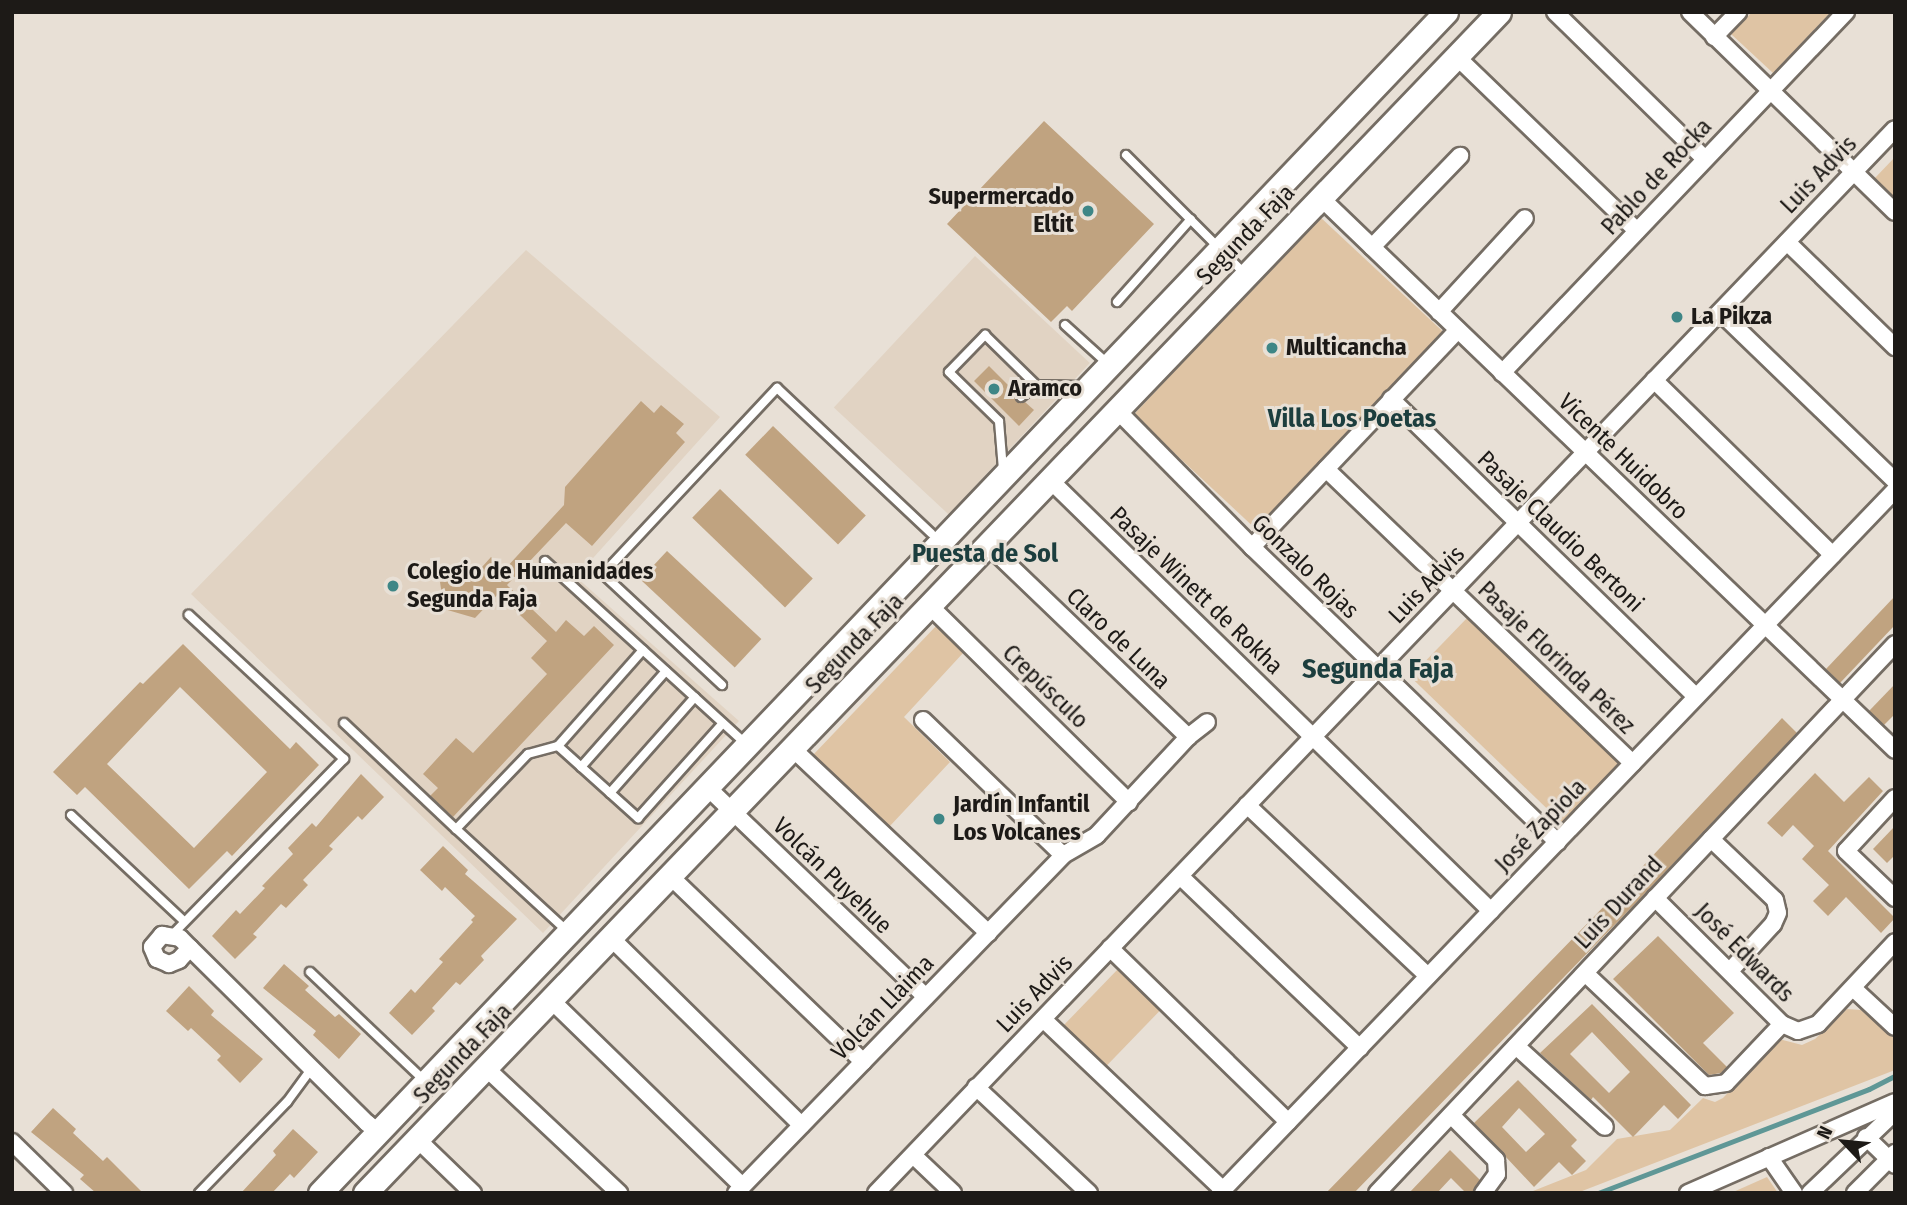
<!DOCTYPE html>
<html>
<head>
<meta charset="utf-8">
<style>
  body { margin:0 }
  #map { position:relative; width:1907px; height:1205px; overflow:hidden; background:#e8e0d6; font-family:"Fira Sans Condensed",sans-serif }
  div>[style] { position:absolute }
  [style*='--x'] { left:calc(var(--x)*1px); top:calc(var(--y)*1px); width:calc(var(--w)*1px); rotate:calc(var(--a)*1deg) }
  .built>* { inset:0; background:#e1d3c3; transform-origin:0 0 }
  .green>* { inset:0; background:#dfc4a4; transform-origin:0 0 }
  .stream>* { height:5px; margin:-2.5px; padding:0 2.5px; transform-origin:2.5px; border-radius:2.5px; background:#5f9796 }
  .building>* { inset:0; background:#c0a380; transform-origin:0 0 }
  .roads { filter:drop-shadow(2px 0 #756d64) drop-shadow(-2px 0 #756d64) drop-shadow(0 2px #756d64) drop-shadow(0 -2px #756d64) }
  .service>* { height:8px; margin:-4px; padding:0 4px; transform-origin:4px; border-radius:4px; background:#fff }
  .minor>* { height:16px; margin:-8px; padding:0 8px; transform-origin:8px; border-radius:8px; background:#fff }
  .secondary>* { height:23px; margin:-11.5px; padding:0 11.5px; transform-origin:11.5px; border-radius:11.5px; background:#fff }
  .dots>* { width:19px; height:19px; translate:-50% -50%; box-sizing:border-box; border:4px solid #e8e0d6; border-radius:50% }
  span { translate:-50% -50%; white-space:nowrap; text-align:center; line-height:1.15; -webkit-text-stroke:6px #e8e0d6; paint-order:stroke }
  .street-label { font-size:24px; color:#1d1a17 }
  .poi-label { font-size:24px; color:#1d1a17; font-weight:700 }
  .right { translate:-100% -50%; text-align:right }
  .left { translate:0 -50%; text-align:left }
  .neighbourhood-label { font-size:26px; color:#1c3e3e; font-weight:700 }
  .quarter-label { font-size:28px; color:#1c3e3e; font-weight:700 }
  .frame { position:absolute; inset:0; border:14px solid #1d1a17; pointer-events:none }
  .north { position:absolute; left:1809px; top:1107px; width:70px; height:70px; -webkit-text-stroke:5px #e8e0d6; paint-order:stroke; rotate:296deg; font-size:19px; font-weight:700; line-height:28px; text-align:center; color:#1d1a17 }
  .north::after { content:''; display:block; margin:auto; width:24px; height:32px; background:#1d1a17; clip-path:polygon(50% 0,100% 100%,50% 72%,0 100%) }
</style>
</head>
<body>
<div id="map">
  <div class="built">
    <div style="clip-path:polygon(526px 250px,720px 417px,576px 577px,739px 721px,543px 933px,191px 594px)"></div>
    <div style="left:975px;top:256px;width:157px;height:207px;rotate:43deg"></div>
  </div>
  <div class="green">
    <div style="clip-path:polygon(1752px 12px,1831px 12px,1773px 73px,1731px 34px)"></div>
    <div style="clip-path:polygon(1895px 157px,1895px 200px,1874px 179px)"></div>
    <div style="left:1319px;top:216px;width:169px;height:272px;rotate:43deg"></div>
    <div style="left:1468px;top:617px;width:214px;height:83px;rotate:44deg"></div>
    <div style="clip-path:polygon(937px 625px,964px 652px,904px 717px,950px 762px,889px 827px,813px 755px)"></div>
    <div style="left:1119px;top:968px;width:59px;height:81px;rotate:44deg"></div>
    <div style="clip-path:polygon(1847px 1009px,1861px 1010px,1895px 1039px,1895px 1070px,1577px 1193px,1528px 1193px,1586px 1170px,1617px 1139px,1670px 1130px,1703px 1098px,1715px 1102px,1723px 1098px,1779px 1039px,1802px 1045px,1815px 1039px)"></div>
    <div style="clip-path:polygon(1767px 1177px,1778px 1193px,1731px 1193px)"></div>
  </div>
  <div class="stream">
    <div style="--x:1598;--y:1193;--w:290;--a:-21"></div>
    <div style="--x:1869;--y:1089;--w:29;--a:-27"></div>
  </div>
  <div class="building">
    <div style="clip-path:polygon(1044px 121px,1154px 224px,1072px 311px,1067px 306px,1051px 322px,947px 224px)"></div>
    <div style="clip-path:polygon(989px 366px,1016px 393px,1016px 402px,1025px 402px,1034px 410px,1019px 426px,974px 381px)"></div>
    <div style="clip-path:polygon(641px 401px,654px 413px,661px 405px,684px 424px,676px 433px,685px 442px,592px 546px,566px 523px,507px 585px,556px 632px,566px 620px,584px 636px,594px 626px,614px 645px,453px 817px,430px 796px,438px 788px,423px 774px,456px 738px,473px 753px,547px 674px,531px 658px,547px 641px,498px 594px,475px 618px,444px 609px,440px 582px,473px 577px,491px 557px,504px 570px,564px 505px,565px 487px)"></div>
    <div style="left:773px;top:426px;width:129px;height:40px;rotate:44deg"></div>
    <div style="left:720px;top:489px;width:129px;height:40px;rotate:44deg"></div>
    <div style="left:667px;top:551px;width:129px;height:39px;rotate:43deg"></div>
    <div style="clip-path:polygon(1895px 596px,1895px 625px,1840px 683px,1826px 669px)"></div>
    <div style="clip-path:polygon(evenodd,183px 644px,290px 749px,296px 742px,319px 765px,232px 856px,227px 851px,189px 889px,85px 787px,77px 795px,53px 772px,140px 682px,143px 684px,183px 644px,180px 687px,267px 772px,194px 848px,107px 764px,180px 687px)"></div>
    <div style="clip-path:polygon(1895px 684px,1895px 714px,1884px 725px,1869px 711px)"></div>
    <div style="clip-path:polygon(1782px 718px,1797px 733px,1635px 904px,1354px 1193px,1326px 1193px,1643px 866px)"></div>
    <div style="clip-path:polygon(1815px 773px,1844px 802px,1869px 777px,1883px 791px,1828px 851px,1895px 918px,1881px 933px,1846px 897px,1828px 916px,1813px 901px,1829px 885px,1802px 859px,1814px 846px,1793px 825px,1782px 837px,1767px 823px)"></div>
    <div style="clip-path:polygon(361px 774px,384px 797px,362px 820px,358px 816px,329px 846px,333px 849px,303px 880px,308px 885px,286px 908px,281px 904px,253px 934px,257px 937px,235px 959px,212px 936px,236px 910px,240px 914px,265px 888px,262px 886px,293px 854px,288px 848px,312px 823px,316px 827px)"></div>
    <div style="clip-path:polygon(1895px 826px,1895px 855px,1887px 863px,1873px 849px)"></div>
    <div style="clip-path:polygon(443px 846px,468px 870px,465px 874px,517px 919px,481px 956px,484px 960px,460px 985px,456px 982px,432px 1008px,435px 1011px,412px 1035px,389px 1013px,411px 989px,415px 993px,443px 962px,439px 959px,473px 922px,471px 920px,475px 916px,445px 887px,442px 891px,420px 870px)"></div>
    <div style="clip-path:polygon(1658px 936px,1734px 1013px,1703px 1043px,1727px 1067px,1721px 1073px,1709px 1075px,1613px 979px)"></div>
    <div style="clip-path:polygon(284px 964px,309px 986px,305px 990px,335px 1017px,339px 1014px,361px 1034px,339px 1059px,313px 1035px,316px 1031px,263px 988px)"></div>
    <div style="clip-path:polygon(189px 986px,214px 1011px,211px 1015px,263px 1059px,240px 1083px,217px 1060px,221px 1056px,191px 1028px,188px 1031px,166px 1011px)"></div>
    <div style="clip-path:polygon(evenodd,1592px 1004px,1691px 1105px,1678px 1119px,1664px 1105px,1633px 1137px,1593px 1097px,1591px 1100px,1540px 1053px,1592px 1004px,1592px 1032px,1630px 1072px,1609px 1093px,1570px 1054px,1592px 1032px)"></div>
    <div style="clip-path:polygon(evenodd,1518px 1080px,1577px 1140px,1571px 1146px,1586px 1161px,1572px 1175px,1559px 1162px,1534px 1187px,1474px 1123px,1518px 1080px,1519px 1108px,1545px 1134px,1526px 1152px,1502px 1127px,1519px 1108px)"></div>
    <div style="clip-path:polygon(53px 1108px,76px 1129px,73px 1133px,103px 1161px,107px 1157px,143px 1193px,96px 1193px,80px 1179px,84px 1175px,31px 1132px)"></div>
    <div style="clip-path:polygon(293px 1129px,318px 1152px,294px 1178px,290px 1174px,272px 1193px,241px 1193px,276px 1155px,273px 1151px)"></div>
    <div style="clip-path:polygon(1450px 1150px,1480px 1180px,1473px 1193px,1466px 1193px,1451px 1178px,1437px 1193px,1409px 1193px)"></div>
  </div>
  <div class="roads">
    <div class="service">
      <div style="--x:1126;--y:155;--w:168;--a:45"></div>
      <div style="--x:1117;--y:302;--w:111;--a:-48.3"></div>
      <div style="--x:1065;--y:325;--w:57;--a:42.1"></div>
      <div style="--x:1021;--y:397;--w:19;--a:-39"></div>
      <div style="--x:1036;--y:385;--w:45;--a:1.3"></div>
      <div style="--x:1003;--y:470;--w:49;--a:-94.7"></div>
      <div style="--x:999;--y:421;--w:70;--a:-135.6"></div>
      <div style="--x:949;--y:372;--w:52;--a:-45.8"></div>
      <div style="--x:985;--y:335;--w:71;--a:44.4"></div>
      <div style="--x:545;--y:561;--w:270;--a:42.3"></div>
      <div style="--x:722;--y:685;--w:163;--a:-137"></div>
      <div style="--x:603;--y:574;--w:255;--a:-46.9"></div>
      <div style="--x:777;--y:388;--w:212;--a:43.3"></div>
      <div style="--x:344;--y:723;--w:154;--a:43.4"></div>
      <div style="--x:558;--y:746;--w:108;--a:42"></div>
      <div style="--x:638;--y:818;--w:127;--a:-48.2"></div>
      <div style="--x:581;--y:767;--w:128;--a:-48.5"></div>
      <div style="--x:610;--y:793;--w:128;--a:-48.5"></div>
      <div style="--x:71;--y:815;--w:155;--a:43.2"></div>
      <div style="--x:566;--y:930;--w:149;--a:-137.4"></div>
      <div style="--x:456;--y:829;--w:104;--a:-46.2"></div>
      <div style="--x:528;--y:754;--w:31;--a:-15"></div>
      <div style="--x:558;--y:746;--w:128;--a:-48.5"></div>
      <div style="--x:173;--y:934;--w:245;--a:-45.7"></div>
      <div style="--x:344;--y:759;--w:212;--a:-137.1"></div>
      <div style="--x:310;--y:972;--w:157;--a:43.5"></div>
      <div style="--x:199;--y:1193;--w:127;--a:-46"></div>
      <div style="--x:287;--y:1102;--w:42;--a:-53.7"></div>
    </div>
    <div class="minor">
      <div style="--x:1555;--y:12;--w:210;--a:44.4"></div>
      <div style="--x:1690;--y:12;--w:286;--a:44.3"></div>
      <div style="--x:1714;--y:37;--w:35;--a:-46"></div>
      <div style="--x:1457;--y:57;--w:250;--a:44"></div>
      <div style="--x:1319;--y:196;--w:799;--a:43.88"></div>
      <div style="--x:1787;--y:242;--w:151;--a:44.2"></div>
      <div style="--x:1372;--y:247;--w:127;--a:-46"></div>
      <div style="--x:1439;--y:312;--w:127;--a:-47.5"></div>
      <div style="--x:1720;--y:312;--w:243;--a:44"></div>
      <div style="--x:1502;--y:373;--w:499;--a:-46.4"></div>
      <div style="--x:1654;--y:380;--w:250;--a:44.4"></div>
      <div style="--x:1391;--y:399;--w:426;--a:44.3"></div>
      <div style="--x:1116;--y:409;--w:194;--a:45.4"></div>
      <div style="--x:1252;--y:547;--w:425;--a:44"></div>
      <div style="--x:1326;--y:469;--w:425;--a:43.8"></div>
      <div style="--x:1049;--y:479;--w:618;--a:44.34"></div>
      <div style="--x:987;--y:544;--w:279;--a:43.8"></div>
      <div style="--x:1252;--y:547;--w:299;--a:-46.5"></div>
      <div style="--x:929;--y:605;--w:281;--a:44.6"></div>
      <div style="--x:923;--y:720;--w:194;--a:44"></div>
      <div style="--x:792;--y:748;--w:270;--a:43.3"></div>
      <div style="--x:707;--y:787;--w:303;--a:43.8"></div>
      <div style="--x:1895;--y:798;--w:72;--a:132.8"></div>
      <div style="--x:1846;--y:851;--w:68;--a:43.8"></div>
      <div style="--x:1247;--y:805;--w:249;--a:43.4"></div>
      <div style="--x:1711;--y:839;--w:88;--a:43.6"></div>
      <div style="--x:1775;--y:900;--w:13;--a:77"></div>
      <div style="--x:1778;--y:913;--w:12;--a:114"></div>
      <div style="--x:1773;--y:924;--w:64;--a:132.5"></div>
      <div style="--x:670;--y:876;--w:268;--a:43.9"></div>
      <div style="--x:1180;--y:876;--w:249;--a:43.7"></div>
      <div style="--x:1655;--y:898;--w:179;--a:44.8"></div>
      <div style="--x:1782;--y:1024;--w:17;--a:24"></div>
      <div style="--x:1798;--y:1031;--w:21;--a:-19"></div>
      <div style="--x:1818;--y:1024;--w:112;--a:-46.8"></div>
      <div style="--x:611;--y:938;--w:267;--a:44.5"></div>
      <div style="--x:190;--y:948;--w:16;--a:133"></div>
      <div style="--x:179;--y:960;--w:11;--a:158"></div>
      <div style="--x:169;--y:964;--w:13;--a:-157"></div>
      <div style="--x:157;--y:959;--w:13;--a:-113"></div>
      <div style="--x:152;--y:947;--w:16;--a:-50"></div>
      <div style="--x:162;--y:935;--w:18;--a:9"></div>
      <div style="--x:180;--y:938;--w:14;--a:45"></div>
      <div style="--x:190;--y:948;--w:249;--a:44.7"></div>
      <div style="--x:367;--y:1123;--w:14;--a:39"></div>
      <div style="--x:1110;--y:948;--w:249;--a:44.3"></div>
      <div style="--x:1585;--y:973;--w:165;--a:43.3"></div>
      <div style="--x:1705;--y:1086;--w:21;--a:-8"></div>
      <div style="--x:1726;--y:1083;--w:81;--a:-46.5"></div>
      <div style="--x:1853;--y:988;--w:57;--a:42.9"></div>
      <div style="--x:551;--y:1000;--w:267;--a:44.2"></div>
      <div style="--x:1043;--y:1019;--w:248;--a:43.5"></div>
      <div style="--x:1516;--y:1046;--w:120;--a:42.3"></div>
      <div style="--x:486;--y:1068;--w:183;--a:43.2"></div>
      <div style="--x:976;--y:1087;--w:155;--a:43.2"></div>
      <div style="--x:1451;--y:1115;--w:64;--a:45"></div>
      <div style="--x:1496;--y:1160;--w:14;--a:86"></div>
      <div style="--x:1497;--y:1174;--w:24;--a:126"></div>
      <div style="--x:1866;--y:1137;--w:40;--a:44"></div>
      <div style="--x:417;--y:1139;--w:78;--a:44"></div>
      <div style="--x:12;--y:1142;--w:73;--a:44.4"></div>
      <div style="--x:913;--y:1155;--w:55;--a:43.5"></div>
      <div style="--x:1769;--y:1157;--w:44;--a:55.2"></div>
      <div style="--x:736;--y:1193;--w:470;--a:-45.9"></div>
      <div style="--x:1063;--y:855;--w:39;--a:-30"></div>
      <div style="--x:1097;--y:835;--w:134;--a:-47.1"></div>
      <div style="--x:1188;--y:737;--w:24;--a:-38"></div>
      <div style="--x:876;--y:1193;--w:1473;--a:-46.24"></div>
      <div style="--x:1220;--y:1193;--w:975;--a:-46.16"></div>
      <div style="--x:1377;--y:1193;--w:755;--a:-46.66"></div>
      <div style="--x:1688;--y:1193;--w:226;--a:-23.7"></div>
      <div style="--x:1810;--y:1193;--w:117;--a:-43.6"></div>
      <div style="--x:1855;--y:1193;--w:57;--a:-45"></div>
    </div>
    <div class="secondary">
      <div style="--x:320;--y:1193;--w:1632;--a:-46.37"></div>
      <div style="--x:365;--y:1193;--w:1637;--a:-46.16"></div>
    </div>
  </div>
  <div class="dots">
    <div style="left:1088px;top:211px;background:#3e8686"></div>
    <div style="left:1677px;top:317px;background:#3e8686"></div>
    <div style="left:1272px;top:348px;background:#3e8686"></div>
    <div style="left:994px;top:389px;background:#3e8686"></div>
    <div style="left:393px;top:586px;background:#3e8686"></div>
    <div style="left:939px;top:819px;background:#3e8686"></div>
  </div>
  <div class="street-label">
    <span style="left:1819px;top:175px;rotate:-46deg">Luis Advis</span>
    <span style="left:1657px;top:177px;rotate:-47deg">Pablo de Rocka</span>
    <span style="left:1246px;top:235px;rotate:-46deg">Segunda Faja</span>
    <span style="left:1623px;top:457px;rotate:44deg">Vicente Huidobro</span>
    <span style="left:1560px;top:532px;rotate:44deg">Pasaje Claudio Bertoni</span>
    <span style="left:1305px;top:567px;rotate:44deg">Gonzalo Rojas</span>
    <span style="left:1427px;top:585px;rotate:-46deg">Luis Advis</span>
    <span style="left:1196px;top:591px;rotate:44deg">Pasaje Winett de Rokha</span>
    <span style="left:1118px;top:639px;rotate:44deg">Claro de Luna</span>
    <span style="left:855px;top:644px;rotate:-46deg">Segunda Faja</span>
    <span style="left:1556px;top:658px;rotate:44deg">Pasaje Florinda Pérez</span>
    <span style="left:1045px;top:687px;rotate:44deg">Crepúsculo</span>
    <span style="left:1541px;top:826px;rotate:-46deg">José Zapiola</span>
    <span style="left:832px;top:876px;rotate:44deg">Volcán Puyehue</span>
    <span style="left:1619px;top:903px;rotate:-47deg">Luis Durand</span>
    <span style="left:1744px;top:953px;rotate:45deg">José Edwards</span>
    <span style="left:1035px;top:994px;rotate:-46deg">Luis Advis</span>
    <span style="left:883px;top:1008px;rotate:-46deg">Volcán Llaima</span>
    <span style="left:463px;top:1054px;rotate:-46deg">Segunda Faja</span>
  </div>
  <div class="poi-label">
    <span class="right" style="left:1074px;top:211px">Supermercado<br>Eltit</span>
    <span class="left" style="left:1691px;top:317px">La Pikza</span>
    <span class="left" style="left:1286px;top:348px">Multicancha</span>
    <span class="left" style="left:1008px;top:389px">Aramco</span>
    <span class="left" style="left:407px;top:586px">Colegio de Humanidades<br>Segunda Faja</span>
    <span class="left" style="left:953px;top:819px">Jardín Infantil<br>Los Volcanes</span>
  </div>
  <div class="neighbourhood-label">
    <span style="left:1352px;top:419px">Villa Los Poetas</span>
    <span style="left:985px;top:554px">Puesta de Sol</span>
  </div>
  <div class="quarter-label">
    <span style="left:1378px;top:669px">Segunda Faja</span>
  </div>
  <div class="frame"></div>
  <div class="north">N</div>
</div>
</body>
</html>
